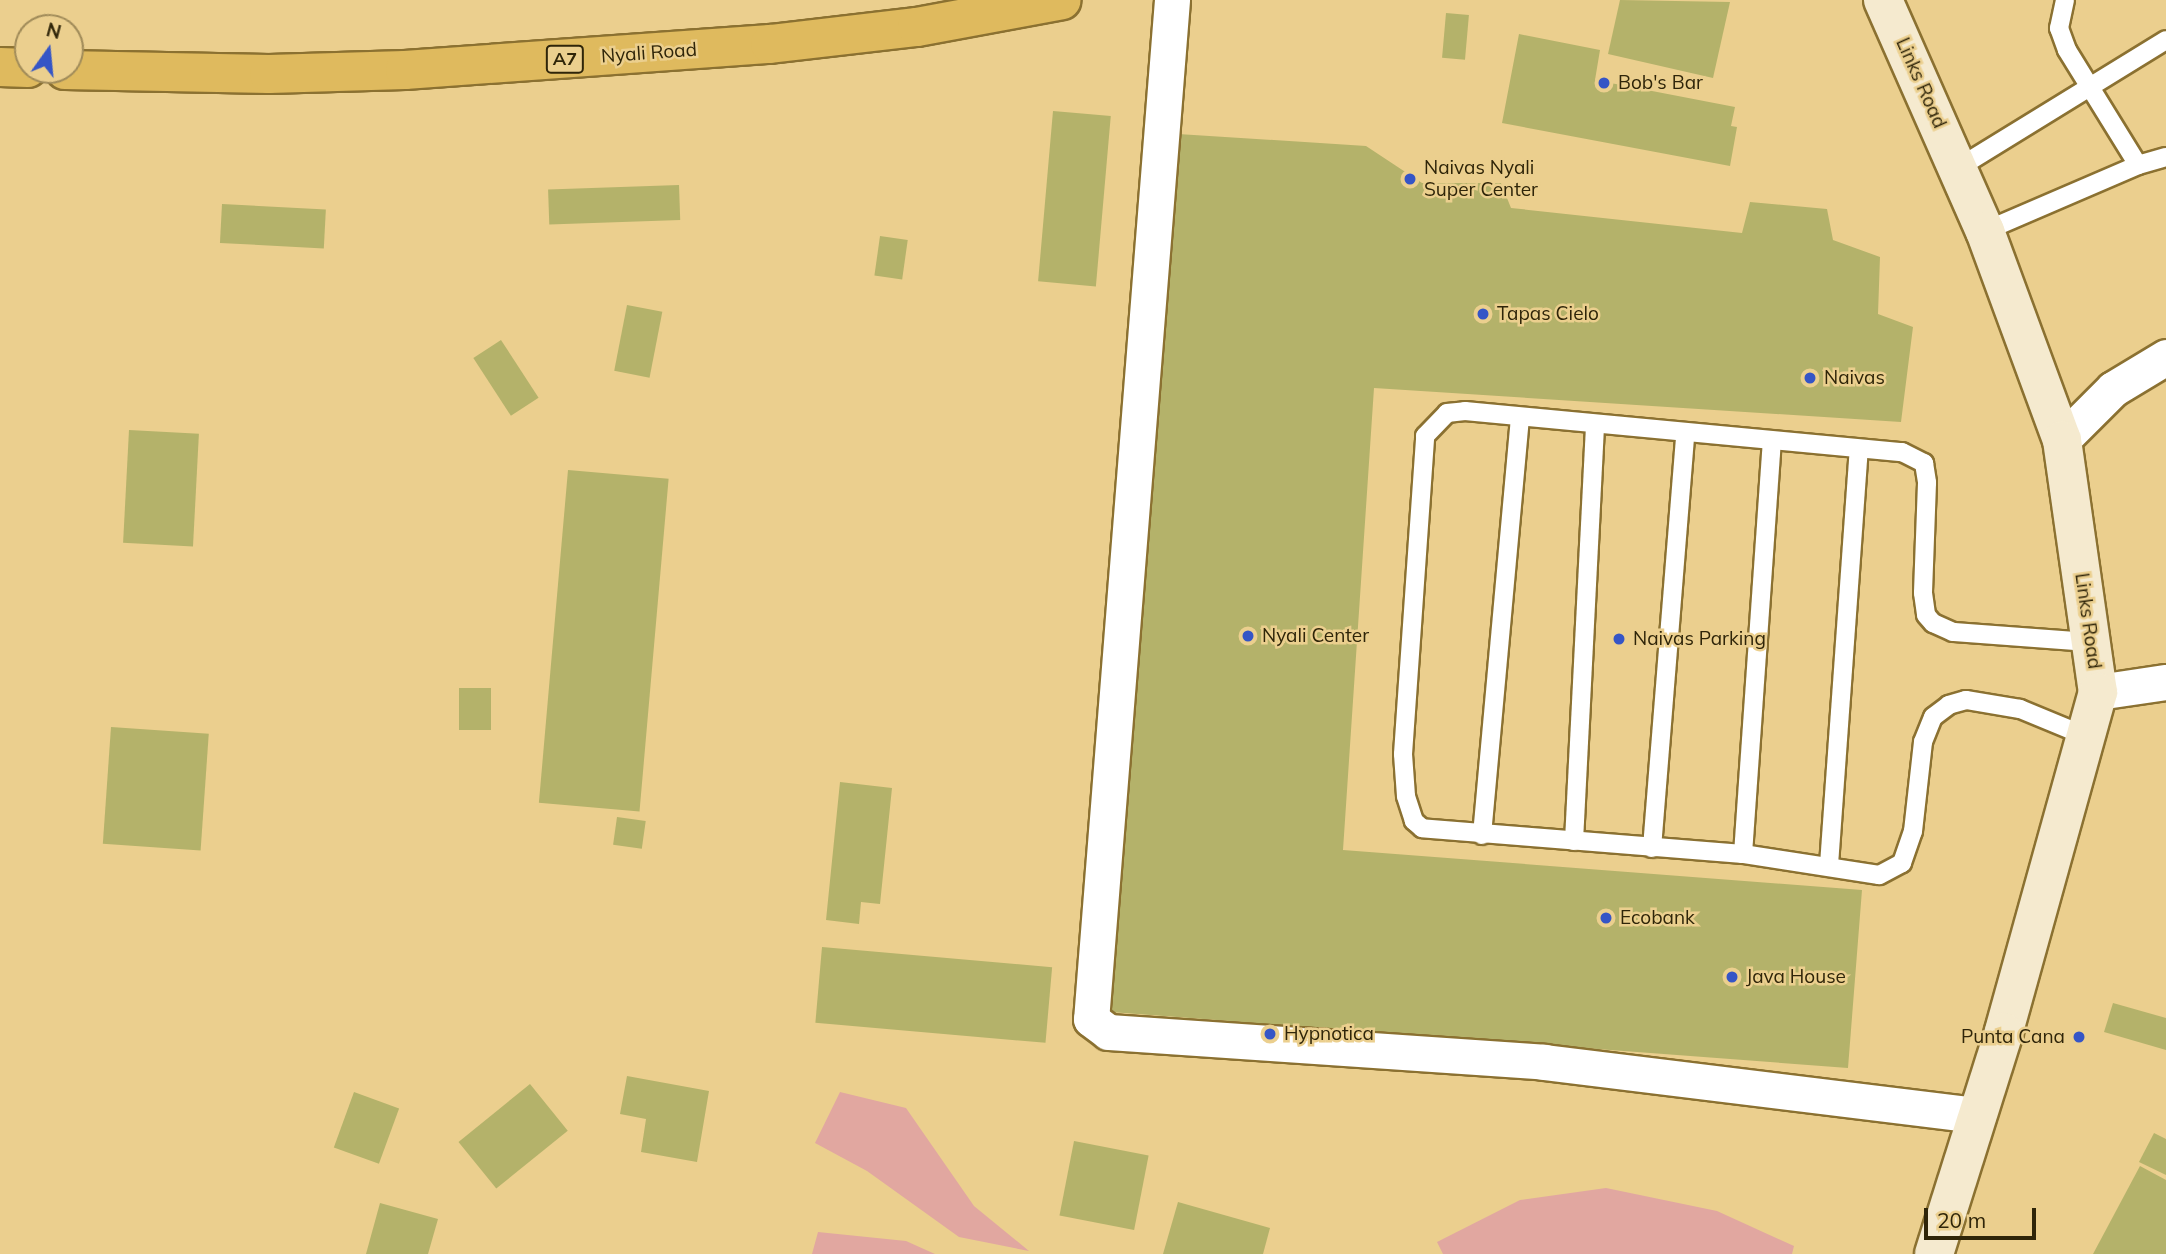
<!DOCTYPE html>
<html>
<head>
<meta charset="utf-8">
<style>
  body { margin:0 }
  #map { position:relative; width:2166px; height:1254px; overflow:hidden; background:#ebcf8e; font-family:Mulish,sans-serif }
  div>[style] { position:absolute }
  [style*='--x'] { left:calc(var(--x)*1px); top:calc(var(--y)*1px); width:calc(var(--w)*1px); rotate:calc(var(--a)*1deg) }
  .green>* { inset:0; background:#e1a7a0 }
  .building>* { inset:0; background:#b4b26a; transform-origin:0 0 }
  .roads { filter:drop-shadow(2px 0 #8b7131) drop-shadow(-2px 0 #8b7131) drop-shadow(0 2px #8b7131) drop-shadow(0 -2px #8b7131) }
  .lane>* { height:18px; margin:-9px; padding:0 9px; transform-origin:9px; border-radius:9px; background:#fff }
  .street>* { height:35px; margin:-17.5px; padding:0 17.5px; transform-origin:17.5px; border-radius:17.5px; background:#fff }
  .secondary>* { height:38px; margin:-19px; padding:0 19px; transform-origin:19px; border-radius:19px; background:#f5eacf }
  .highway>* { height:38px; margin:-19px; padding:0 19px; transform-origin:19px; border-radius:19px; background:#dfba5e }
  .dots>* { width:19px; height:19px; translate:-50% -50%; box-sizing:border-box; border:4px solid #ebcf8e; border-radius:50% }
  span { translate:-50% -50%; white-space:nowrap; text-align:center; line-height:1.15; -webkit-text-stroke:5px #ebcf8e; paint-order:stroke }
  .shield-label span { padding:2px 5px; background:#ebcf8e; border:2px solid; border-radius:5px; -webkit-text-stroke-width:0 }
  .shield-label { font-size:18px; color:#2f2509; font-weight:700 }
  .street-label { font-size:19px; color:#2f2509 }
  .poi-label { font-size:19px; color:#2f2509 }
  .left { translate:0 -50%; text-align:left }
  .right { translate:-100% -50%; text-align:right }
  .north { position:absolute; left:14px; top:14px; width:70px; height:70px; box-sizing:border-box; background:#ebcf8e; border:2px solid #a08b59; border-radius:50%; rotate:15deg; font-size:19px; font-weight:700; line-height:28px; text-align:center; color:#2f2509 }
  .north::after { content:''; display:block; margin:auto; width:24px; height:32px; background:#3555c6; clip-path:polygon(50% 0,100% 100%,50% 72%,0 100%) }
  .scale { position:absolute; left:1924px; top:1208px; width:112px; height:32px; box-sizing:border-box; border:4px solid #2f2509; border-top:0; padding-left:9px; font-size:21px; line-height:24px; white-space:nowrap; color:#2f2509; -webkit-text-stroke:5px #ebcf8e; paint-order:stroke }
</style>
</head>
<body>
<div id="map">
  <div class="green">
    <div style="clip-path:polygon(840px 1092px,906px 1108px,974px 1206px,1029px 1251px,959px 1237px,867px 1171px,815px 1143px)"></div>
    <div style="clip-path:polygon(1606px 1188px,1717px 1211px,1794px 1246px,1792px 1254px,1443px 1254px,1437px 1242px,1520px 1200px)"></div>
    <div style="clip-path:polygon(818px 1232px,906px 1241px,935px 1254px,812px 1254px)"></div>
  </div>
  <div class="building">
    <div style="clip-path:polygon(1620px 0,1730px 2px,1713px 78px,1608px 54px)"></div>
    <div style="left:1446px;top:13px;width:23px;height:45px;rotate:5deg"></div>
    <div style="clip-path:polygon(1519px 34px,1600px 50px,1595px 80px,1735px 107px,1731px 126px,1737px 127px,1730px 166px,1502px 123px)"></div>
    <div style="left:1053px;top:111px;width:58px;height:171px;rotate:5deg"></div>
    <div style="clip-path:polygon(1178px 134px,1366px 146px,1422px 183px,1501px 183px,1511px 208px,1742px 233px,1750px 202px,1827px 209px,1833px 240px,1880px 257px,1878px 314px,1913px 327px,1901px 422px,1374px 388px,1343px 850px,1862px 890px,1848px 1068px,1111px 1012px)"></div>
    <div style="left:679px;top:185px;width:35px;height:131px;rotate:88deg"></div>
    <div style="left:222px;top:204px;width:104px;height:39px;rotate:3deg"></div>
    <div style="left:880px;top:236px;width:28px;height:40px;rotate:8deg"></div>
    <div style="left:627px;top:305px;width:36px;height:67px;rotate:11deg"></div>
    <div style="left:501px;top:340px;width:69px;height:33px;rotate:57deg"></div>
    <div style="left:129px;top:430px;width:70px;height:113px;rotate:3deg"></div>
    <div style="left:568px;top:470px;width:101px;height:334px;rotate:5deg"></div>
    <div style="left:459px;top:688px;width:32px;height:42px"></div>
    <div style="left:111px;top:727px;width:98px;height:117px;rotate:4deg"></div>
    <div style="clip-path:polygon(840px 782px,892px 788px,880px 904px,861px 902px,859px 924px,826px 920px)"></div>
    <div style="left:617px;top:817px;width:29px;height:28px;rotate:8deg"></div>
    <div style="left:822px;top:947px;width:231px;height:76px;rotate:5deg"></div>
    <div style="clip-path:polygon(2113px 1003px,2166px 1018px,2166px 1050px,2104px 1032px)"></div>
    <div style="clip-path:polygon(627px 1076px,709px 1091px,697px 1162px,641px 1152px,646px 1119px,620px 1114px)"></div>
    <div style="left:530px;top:1084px;width:60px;height:92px;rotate:51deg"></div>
    <div style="left:354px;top:1092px;width:48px;height:59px;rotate:20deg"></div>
    <div style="clip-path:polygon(2154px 1133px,2166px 1139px,2166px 1175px,2139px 1162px)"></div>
    <div style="left:1074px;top:1141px;width:76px;height:76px;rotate:11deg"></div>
    <div style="clip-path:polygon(2140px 1166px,2166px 1180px,2166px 1254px,2093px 1254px)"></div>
    <div style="clip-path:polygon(1178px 1202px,1270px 1228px,1263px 1254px,1163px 1254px)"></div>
    <div style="clip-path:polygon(380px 1203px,438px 1219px,428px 1254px,366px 1254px)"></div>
  </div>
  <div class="roads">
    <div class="lane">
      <div style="--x:2065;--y:0;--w:29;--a:102"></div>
      <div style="--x:2059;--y:28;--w:23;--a:70"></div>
      <div style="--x:2067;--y:50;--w:135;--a:58.3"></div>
      <div style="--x:1958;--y:168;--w:244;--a:-31.6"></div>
      <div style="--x:1985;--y:231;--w:167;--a:-23.3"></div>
      <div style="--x:2138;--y:165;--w:29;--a:-16"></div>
      <div style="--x:2088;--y:737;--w:74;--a:-157.6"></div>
      <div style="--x:2020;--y:709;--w:55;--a:-170.5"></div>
      <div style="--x:1966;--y:700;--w:18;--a:164"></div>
      <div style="--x:1949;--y:705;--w:20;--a:143"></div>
      <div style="--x:1933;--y:717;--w:27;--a:112"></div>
      <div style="--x:1923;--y:742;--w:90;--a:96.4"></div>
      <div style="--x:1913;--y:831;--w:34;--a:109"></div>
      <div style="--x:1902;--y:863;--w:26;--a:152"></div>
      <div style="--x:1879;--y:875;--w:138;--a:-171.2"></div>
      <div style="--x:1743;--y:854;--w:322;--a:-175.4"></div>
      <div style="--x:1422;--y:828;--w:11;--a:-139"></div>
      <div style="--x:1414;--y:821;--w:26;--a:-108"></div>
      <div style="--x:1406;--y:796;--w:42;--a:-94.1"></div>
      <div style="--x:1403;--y:754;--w:319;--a:-86"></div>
      <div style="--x:1425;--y:436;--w:32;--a:-46"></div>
      <div style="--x:1447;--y:413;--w:18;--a:-6"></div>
      <div style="--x:1465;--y:411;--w:439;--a:5.4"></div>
      <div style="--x:1902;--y:452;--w:25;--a:27"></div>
      <div style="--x:1924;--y:463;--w:20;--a:81"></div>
      <div style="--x:1927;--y:483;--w:110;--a:92.1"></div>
      <div style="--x:1923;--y:593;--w:22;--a:82"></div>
      <div style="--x:1926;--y:615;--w:11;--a:49"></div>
      <div style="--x:1933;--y:623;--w:22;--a:24"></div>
      <div style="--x:1953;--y:632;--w:137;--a:4.2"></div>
      <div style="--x:1482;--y:835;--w:419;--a:-84.8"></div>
      <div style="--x:1574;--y:841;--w:417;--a:-87.1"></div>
      <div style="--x:1652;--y:848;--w:415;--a:-85.4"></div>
      <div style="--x:1743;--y:854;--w:412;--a:-86"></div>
      <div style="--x:1829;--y:865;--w:416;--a:-85.9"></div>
    </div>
    <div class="street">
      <div style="--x:1172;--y:0;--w:1022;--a:94.54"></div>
      <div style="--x:1091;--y:1019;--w:21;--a:37"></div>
      <div style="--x:1108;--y:1032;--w:437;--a:3.9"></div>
      <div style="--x:1544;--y:1062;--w:437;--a:7"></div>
      <div style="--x:2062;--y:440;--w:72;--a:-45"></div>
      <div style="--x:2113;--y:389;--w:62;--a:-31.1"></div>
      <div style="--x:2098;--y:692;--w:69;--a:-8.4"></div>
    </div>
    <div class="secondary">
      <div style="--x:1883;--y:0;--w:253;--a:66.2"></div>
      <div style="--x:1985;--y:231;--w:223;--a:69.8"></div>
      <div style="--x:2062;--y:440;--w:255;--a:81.9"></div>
      <div style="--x:2098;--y:692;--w:353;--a:105.5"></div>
      <div style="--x:2004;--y:1032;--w:233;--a:107.5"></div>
    </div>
    <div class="highway">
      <div style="--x:0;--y:67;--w:28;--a:2"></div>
      <div style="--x:65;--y:70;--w:204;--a:1.1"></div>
      <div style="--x:269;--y:74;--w:136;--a:-1.7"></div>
      <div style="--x:405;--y:70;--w:366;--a:-4.1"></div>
      <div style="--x:770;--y:44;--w:148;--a:-6.6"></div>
      <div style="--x:917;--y:27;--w:147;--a:-10.5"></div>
    </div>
  </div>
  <div class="dots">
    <div style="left:1604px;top:83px;background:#3555c6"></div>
    <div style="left:1410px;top:179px;background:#3555c6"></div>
    <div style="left:1483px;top:314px;background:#3555c6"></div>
    <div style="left:1810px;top:378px;background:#3555c6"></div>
    <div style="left:1248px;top:636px;background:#3555c6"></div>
    <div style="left:1619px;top:639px;background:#3555c6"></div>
    <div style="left:1606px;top:918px;background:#3555c6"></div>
    <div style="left:1732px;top:977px;background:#3555c6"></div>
    <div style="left:1270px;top:1034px;background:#3555c6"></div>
    <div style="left:2079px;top:1037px;background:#3555c6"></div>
  </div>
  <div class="shield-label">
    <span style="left:565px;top:59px">A7</span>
  </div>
  <div class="street-label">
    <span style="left:649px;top:53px;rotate:-4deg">Nyali Road</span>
    <span style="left:1921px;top:83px;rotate:66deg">Links Road</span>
    <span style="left:2088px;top:621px;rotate:82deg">Links Road</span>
  </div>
  <div class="poi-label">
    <span class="left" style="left:1618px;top:83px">Bob's Bar</span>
    <span class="left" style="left:1424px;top:179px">Naivas Nyali<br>Super Center</span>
    <span class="left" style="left:1497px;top:314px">Tapas Cielo</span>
    <span class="left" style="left:1824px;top:378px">Naivas</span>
    <span class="left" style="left:1262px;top:636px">Nyali Center</span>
    <span class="left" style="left:1633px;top:639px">Naivas Parking</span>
    <span class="left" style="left:1620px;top:918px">Ecobank</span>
    <span class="left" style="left:1746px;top:977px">Java House</span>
    <span class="left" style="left:1284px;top:1034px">Hypnotica</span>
    <span class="right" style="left:2065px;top:1037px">Punta Cana</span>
  </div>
  <div class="north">N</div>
  <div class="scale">20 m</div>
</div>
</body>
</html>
